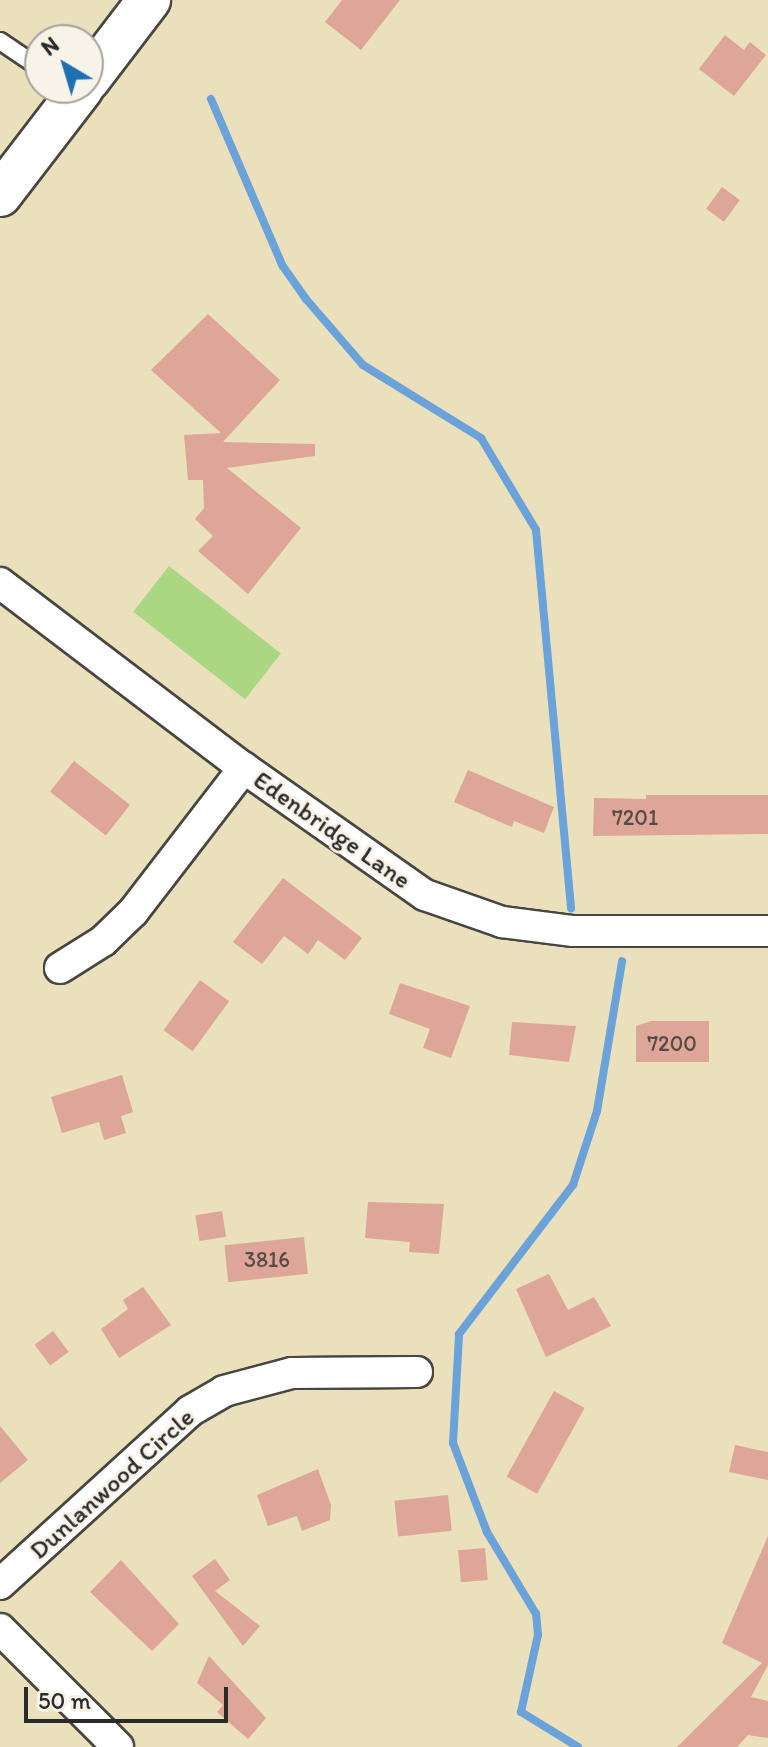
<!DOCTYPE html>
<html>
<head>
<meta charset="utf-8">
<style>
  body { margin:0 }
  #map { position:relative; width:768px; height:1747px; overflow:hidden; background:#eae0bc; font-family:Itim,sans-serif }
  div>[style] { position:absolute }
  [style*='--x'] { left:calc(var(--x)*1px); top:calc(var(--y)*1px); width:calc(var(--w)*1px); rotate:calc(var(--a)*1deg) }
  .green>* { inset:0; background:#abd682; transform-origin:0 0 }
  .stream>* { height:8px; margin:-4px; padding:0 4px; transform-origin:4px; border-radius:4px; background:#6aa2d9 }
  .building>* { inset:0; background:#dea599; transform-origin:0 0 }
  .roads { filter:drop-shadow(2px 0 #484641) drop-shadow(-2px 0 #484641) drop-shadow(0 2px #484641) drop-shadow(0 -2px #484641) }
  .lane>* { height:16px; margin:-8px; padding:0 8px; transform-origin:8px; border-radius:8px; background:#fff }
  .street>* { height:30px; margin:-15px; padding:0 15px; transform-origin:15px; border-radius:15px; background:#fff }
  .secondary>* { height:42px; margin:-21px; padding:0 21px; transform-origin:21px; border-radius:21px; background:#fff }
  span { translate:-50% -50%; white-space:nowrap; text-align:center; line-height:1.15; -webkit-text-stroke:6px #f7f3e8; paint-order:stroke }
  .number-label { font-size:22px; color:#584a46 }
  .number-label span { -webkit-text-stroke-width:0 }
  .street-label { font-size:26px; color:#2b2b2b }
  .north { position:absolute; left:24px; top:24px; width:80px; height:80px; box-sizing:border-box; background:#f7f3e8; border:2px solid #a5a39c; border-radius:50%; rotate:322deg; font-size:22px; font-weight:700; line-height:32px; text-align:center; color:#2b2b2b }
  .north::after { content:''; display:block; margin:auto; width:28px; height:36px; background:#1f6fb2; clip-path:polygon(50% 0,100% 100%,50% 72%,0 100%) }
  .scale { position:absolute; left:24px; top:1687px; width:204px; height:36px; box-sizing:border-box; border:4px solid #2b2b2b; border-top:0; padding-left:10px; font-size:24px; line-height:28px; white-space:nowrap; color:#2b2b2b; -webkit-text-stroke:6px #f7f3e8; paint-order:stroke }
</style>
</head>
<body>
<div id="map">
  <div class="green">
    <div style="left:169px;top:566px;width:142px;height:58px;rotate:38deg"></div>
  </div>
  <div class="stream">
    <div style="--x:211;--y:99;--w:181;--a:66.8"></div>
    <div style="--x:282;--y:265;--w:42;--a:54.8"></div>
    <div style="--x:306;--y:299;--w:87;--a:49.2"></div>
    <div style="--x:363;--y:365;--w:139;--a:31.7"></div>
    <div style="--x:481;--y:438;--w:107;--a:59.1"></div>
    <div style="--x:536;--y:530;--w:380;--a:84.7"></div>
    <div style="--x:578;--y:1747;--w:67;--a:-148.4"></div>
    <div style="--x:521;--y:1712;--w:79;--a:-77.6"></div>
    <div style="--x:538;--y:1635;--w:21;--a:-95"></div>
    <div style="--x:536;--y:1614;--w:96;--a:-120.9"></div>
    <div style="--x:487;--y:1532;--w:95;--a:-110.9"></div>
    <div style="--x:453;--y:1443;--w:109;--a:-86.8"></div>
    <div style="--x:459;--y:1334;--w:188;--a:-52.6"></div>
    <div style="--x:573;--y:1185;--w:78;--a:-72"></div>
    <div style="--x:597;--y:1111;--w:152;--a:-80.5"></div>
  </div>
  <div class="building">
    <div style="clip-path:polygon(342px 0,400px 0,361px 50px,325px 22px)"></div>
    <div style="clip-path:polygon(725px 35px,744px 50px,750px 42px,766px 55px,734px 96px,699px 69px)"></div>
    <div style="left:722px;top:187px;width:22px;height:27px;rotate:36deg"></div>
    <div style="clip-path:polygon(208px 314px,280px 380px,223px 442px,315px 444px,315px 456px,227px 468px,301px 528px,248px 594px,198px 551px,213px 536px,195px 519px,204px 508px,203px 480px,188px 480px,184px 435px,221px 433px,151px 370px)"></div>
    <div style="left:74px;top:761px;width:71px;height:39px;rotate:38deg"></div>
    <div style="clip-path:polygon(468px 770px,554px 807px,544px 833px,514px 821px,512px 827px,454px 802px)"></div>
    <div style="clip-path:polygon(646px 795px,768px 795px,768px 834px,593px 836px,594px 798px,646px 799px)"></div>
    <div style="clip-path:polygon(283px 878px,362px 938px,345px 960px,318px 940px,308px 954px,284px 936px,262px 964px,233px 942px)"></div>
    <div style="left:200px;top:980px;width:36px;height:62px;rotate:36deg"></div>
    <div style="clip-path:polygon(400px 983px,470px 1006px,451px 1058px,423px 1048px,430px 1029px,389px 1014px)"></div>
    <div style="clip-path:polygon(651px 1021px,709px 1021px,709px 1062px,636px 1062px,636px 1026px)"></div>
    <div style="clip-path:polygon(512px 1022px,576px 1026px,569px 1062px,509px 1055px)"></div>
    <div style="clip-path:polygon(122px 1075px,133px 1112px,121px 1116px,126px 1133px,104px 1140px,99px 1122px,62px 1133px,51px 1097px)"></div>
    <div style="clip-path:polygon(368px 1202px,444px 1204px,439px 1254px,409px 1252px,410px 1242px,365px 1238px)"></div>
    <div style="left:222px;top:1211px;width:26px;height:27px;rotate:81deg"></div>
    <div style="left:304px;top:1237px;width:37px;height:80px;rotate:84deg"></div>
    <div style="clip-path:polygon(549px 1274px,568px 1310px,594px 1297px,611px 1326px,546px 1357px,516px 1289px)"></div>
    <div style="clip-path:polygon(143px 1287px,171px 1325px,119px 1358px,101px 1329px,128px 1309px,123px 1300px)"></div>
    <div style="left:53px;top:1331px;width:26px;height:23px;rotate:53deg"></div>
    <div style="left:554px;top:1391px;width:35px;height:98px;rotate:29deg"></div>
    <div style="clip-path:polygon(0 1426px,28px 1460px,0 1483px)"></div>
    <div style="clip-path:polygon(735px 1445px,768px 1452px,768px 1480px,729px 1472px)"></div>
    <div style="clip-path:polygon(318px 1469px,331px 1505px,330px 1520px,302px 1531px,297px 1516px,268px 1526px,257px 1495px)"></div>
    <div style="left:448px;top:1495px;width:36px;height:54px;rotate:84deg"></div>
    <div style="clip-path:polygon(768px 1536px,768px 1665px,751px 1697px,768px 1701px,768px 1738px,748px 1735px,737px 1747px,677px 1747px,762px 1663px,722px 1643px)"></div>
    <div style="left:485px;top:1548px;width:32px;height:27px;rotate:85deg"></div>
    <div style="clip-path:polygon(215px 1559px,230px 1580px,215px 1591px,260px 1626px,243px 1646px,192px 1576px)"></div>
    <div style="clip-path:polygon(121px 1560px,179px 1624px,152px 1651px,90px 1592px)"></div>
    <div style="clip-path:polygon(209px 1656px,266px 1718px,248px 1739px,217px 1712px,223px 1705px,197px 1683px)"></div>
  </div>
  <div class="roads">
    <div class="lane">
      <div style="--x:0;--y:41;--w:48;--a:34"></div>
    </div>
    <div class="street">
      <div style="--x:0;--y:583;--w:306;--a:37.2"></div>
      <div style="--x:244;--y:768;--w:221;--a:35.1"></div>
      <div style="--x:425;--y:895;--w:82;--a:19.3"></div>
      <div style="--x:502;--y:922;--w:72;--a:7.2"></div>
      <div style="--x:573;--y:931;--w:195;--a:0"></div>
      <div style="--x:60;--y:968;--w:51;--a:-32.1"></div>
      <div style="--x:103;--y:941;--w:42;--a:-44"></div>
      <div style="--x:133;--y:912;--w:182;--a:-52.4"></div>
      <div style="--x:0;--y:1584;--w:257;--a:-42.3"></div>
      <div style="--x:190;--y:1411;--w:39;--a:-30"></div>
      <div style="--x:224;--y:1391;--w:70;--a:-14.8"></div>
      <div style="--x:292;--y:1373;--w:125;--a:-0.5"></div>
      <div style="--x:0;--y:1629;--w:167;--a:45"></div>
    </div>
    <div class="secondary">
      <div style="--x:88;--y:80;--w:101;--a:-52.7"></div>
      <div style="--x:0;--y:195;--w:135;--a:-52.5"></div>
    </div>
  </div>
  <div class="number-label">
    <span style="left:635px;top:818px">7201</span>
    <span style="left:672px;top:1044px">7200</span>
    <span style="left:267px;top:1260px">3816</span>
  </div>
  <div class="street-label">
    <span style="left:332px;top:830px;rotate:35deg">Edenbridge Lane</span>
    <span style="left:112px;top:1484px;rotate:-42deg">Dunlanwood Circle</span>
  </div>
  <div class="north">N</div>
  <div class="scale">50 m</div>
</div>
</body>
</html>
